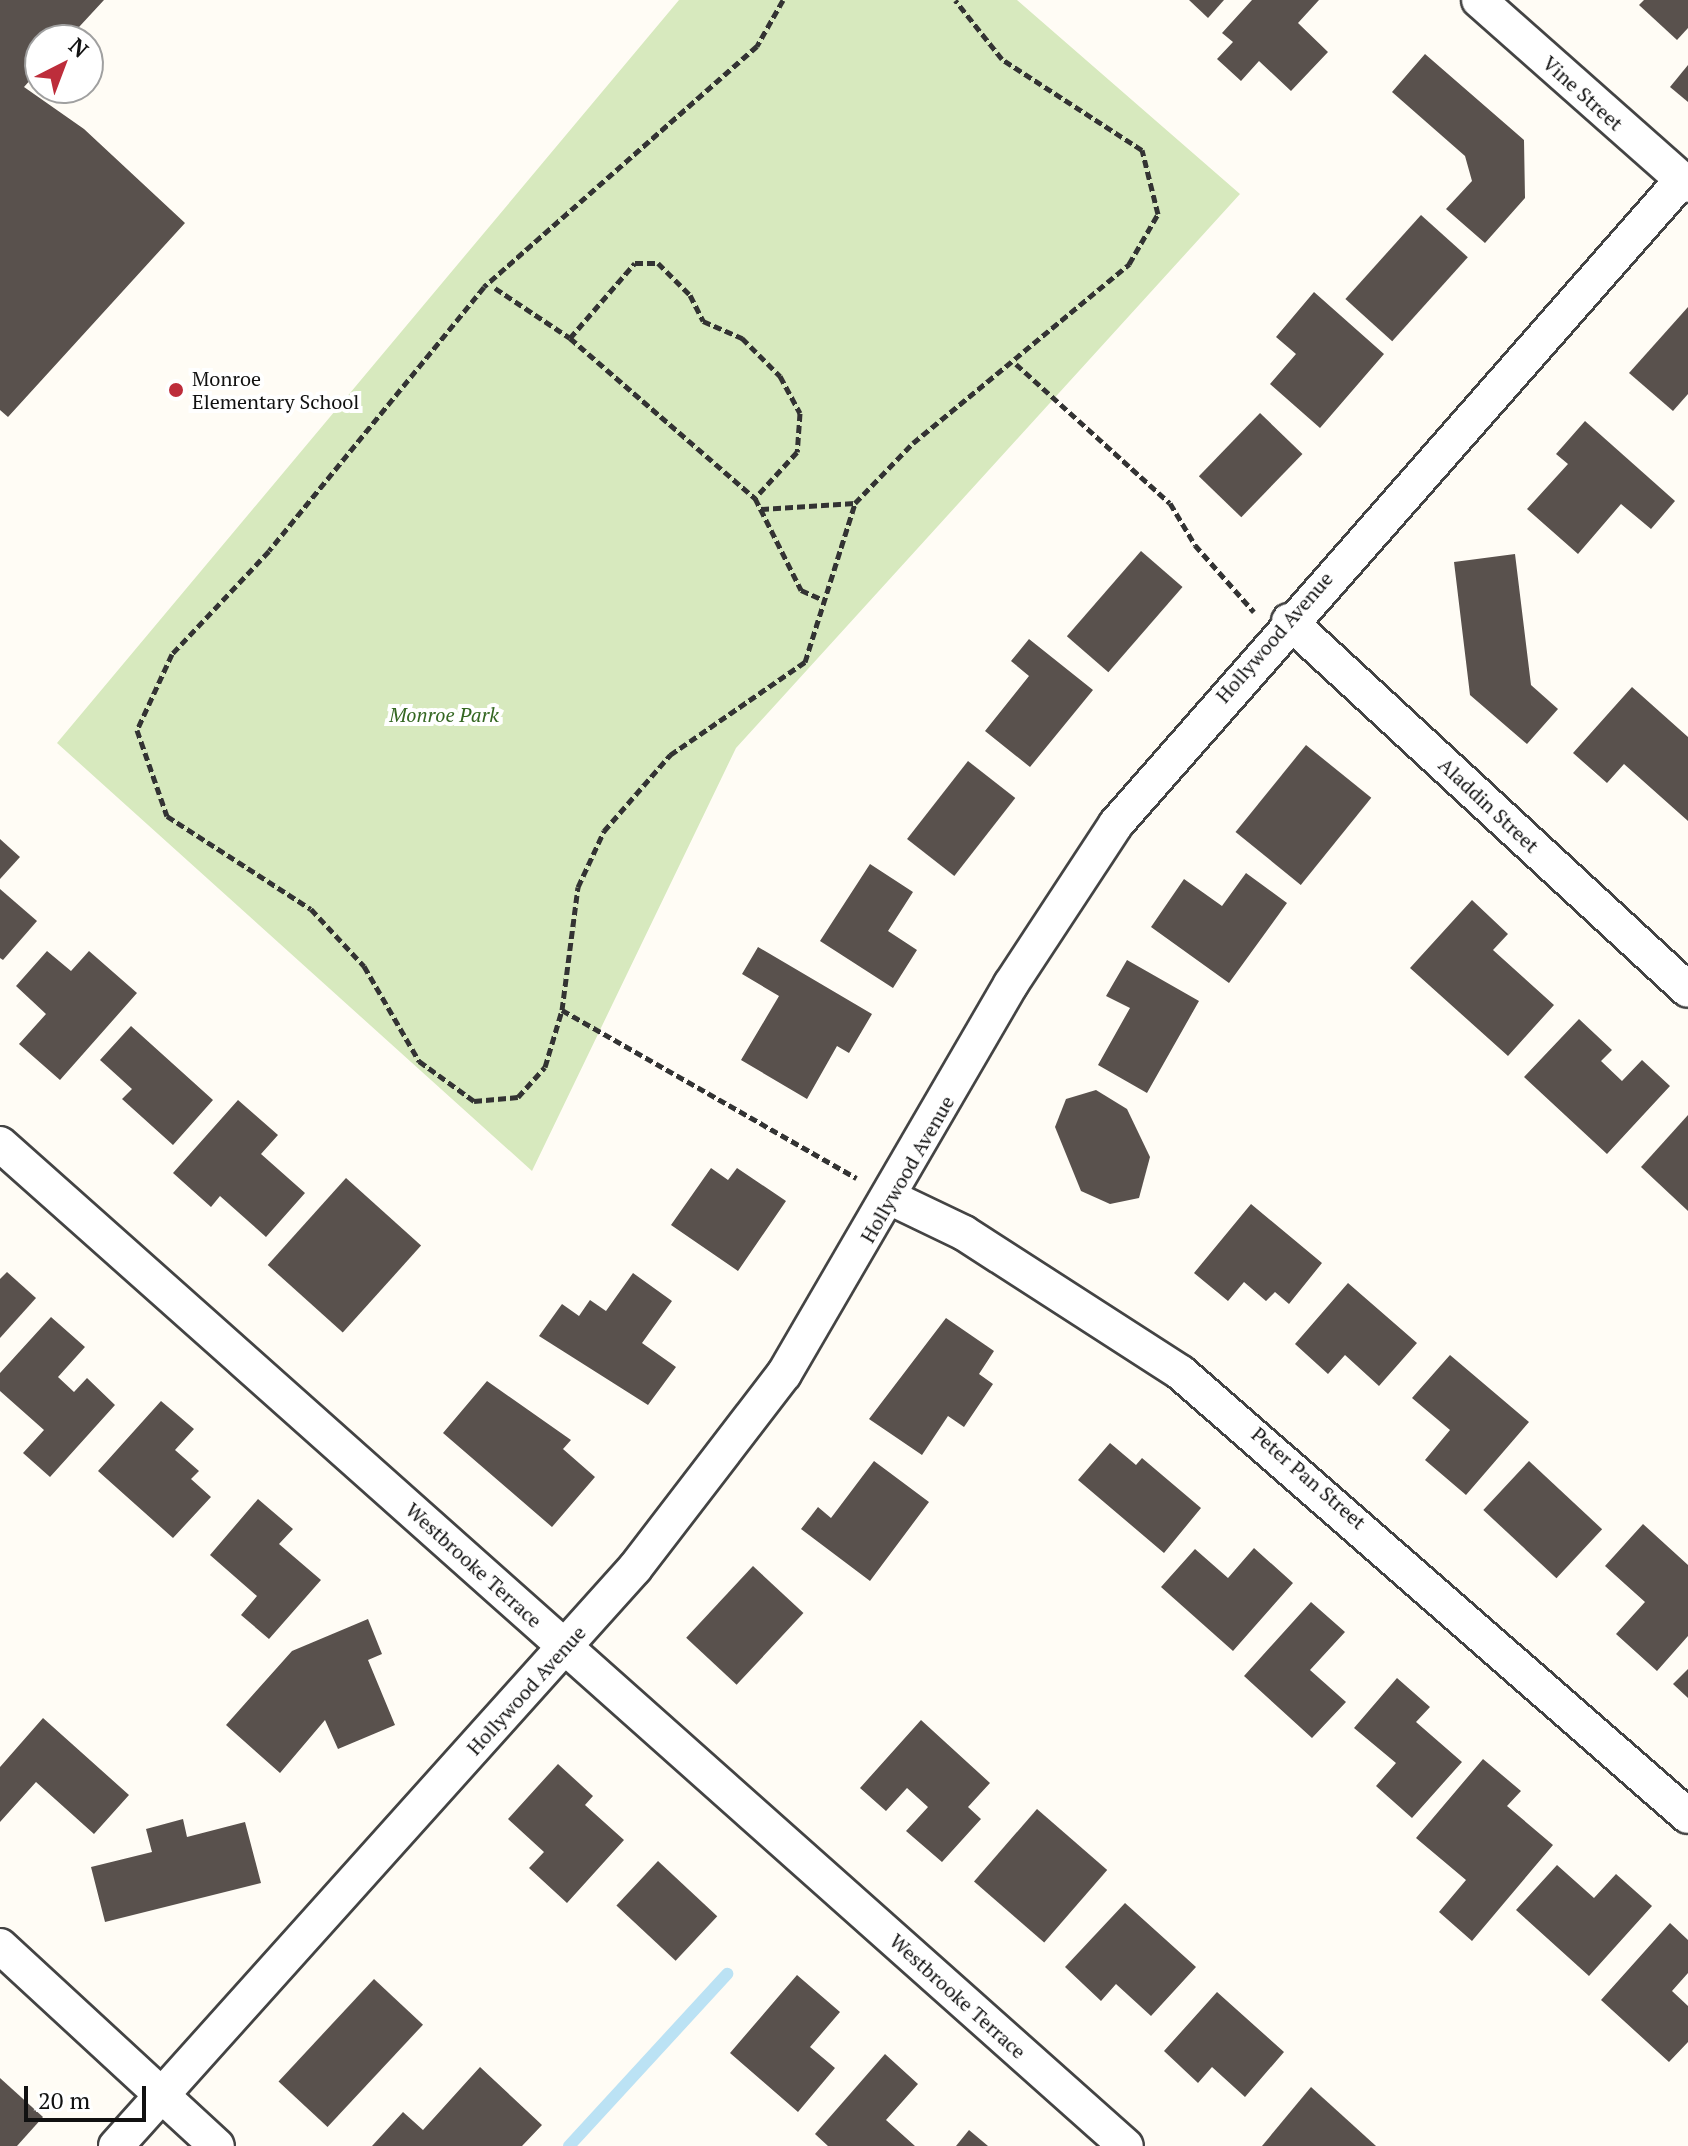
<!DOCTYPE html>
<html>
<head>
<meta charset="utf-8">
<style>
  body { margin:0 }
  #map { position:relative; width:1688px; height:2146px; overflow:hidden; background:#fffcf5; font-family:"PT Serif",serif }
  div>[style] { position:absolute }
  [style*='--x'] { left:calc(var(--x)*1px); top:calc(var(--y)*1px); width:calc(var(--w)*1px); rotate:calc(var(--a)*1deg) }
  .green>* { inset:0; background:#d7e9be }
  .stream>* { height:12px; margin:-6px; padding:0 6px; transform-origin:6px; border-radius:6px; background:#bbe2f4 }
  .building>* { inset:0; background:#59514d; transform-origin:0 0 }
  .path>* { height:5px; margin-top:-2.5px; transform-origin:0; background:repeating-linear-gradient(90deg,#333 0 8px,transparent 0 12px) }
  .roads { filter:drop-shadow(2px 0 #444) drop-shadow(-2px 0 #444) drop-shadow(0 2px #444) drop-shadow(0 -2px #444) }
  .minor>* { height:34px; margin:-17px; padding:0 17px; transform-origin:17px; border-radius:17px; background:#fff }
  .dots>* { width:22px; height:22px; translate:-50% -50%; box-sizing:border-box; border:4px solid #fff; border-radius:50% }
  span { translate:-50% -50%; white-space:nowrap; text-align:center; line-height:1.15; -webkit-text-stroke:8px #fff; paint-order:stroke }
  .street-label { font-size:20px; color:#111 }
  .poi-label { font-size:20px; color:#111 }
  .left { translate:0 -50%; text-align:left }
  .park-label { font-size:20px; color:#346722; font-style:italic }
  .north { position:absolute; left:24px; top:24px; width:80px; height:80px; box-sizing:border-box; background:#fff; border:2px solid #a0a0a0; border-radius:50%; rotate:42deg; font-size:22px; font-weight:700; line-height:32px; text-align:center; color:#111 }
  .north::after { content:''; display:block; margin:auto; width:28px; height:36px; background:#bd2d3b; clip-path:polygon(50% 0,100% 100%,50% 72%,0 100%) }
  .scale { position:absolute; left:24px; top:2086px; width:122px; height:36px; box-sizing:border-box; border:4px solid #111; border-top:0; padding-left:10px; font-size:24px; line-height:28px; white-space:nowrap; color:#111; -webkit-text-stroke:6px #fff; paint-order:stroke }
</style>
</head>
<body>
<div id="map">
  <div class="green">
    <div style="clip-path:polygon(679px 0,1017px 0,1240px 194px,736px 748px,532px 1171px,57px 743px)"></div>
  </div>
  <div class="stream">
    <div style="--x:569;--y:2146;--w:234;--a:-47.4"></div>
  </div>
  <div class="building">
    <div style="clip-path:polygon(0 0,104px 0,67px 40px,40px 40px,40px 69px,24px 87px,84px 129px,185px 223px,8px 417px,0 410px)"></div>
    <div style="clip-path:polygon(1189px 0,1224px 0,1208px 18px)"></div>
    <div style="clip-path:polygon(1252px 0,1319px 0,1298px 23px,1328px 52px,1291px 91px,1259px 61px,1241px 81px,1217px 59px,1233px 42px,1222px 33px)"></div>
    <div style="clip-path:polygon(1644px 0,1688px 0,1688px 28px,1677px 40px,1639px 5px)"></div>
    <div style="clip-path:polygon(1425px 54px,1524px 140px,1525px 198px,1485px 243px,1446px 209px,1472px 181px,1465px 156px,1392px 92px)"></div>
    <div style="clip-path:polygon(1688px 65px,1688px 102px,1670px 87px)"></div>
    <div style="left:1421px;top:215px;width:63px;height:113px;rotate:42deg"></div>
    <div style="clip-path:polygon(1314px 292px,1384px 354px,1320px 428px,1270px 384px,1296px 354px,1276px 337px)"></div>
    <div style="clip-path:polygon(1688px 307px,1688px 394px,1673px 411px,1629px 373px)"></div>
    <div style="left:1260px;top:413px;width:59px;height:88px;rotate:44deg"></div>
    <div style="clip-path:polygon(1585px 421px,1675px 501px,1651px 529px,1621px 504px,1578px 554px,1527px 509px,1568px 464px,1556px 454px)"></div>
    <div style="left:1141px;top:551px;width:55px;height:113px;rotate:41deg"></div>
    <div style="clip-path:polygon(1515px 554px,1531px 685px,1558px 709px,1527px 744px,1470px 695px,1454px 562px)"></div>
    <div style="clip-path:polygon(1029px 639px,1093px 690px,1030px 767px,985px 731px,1029px 676px,1011px 661px)"></div>
    <div style="clip-path:polygon(1632px 687px,1688px 737px,1688px 821px,1624px 764px,1607px 783px,1573px 753px)"></div>
    <div style="left:1306px;top:745px;width:84px;height:112px;rotate:39deg"></div>
    <div style="left:968px;top:761px;width:60px;height:99px;rotate:38deg"></div>
    <div style="clip-path:polygon(0 839px,20px 857px,0 879px)"></div>
    <div style="clip-path:polygon(870px 864px,913px 892px,888px 931px,917px 950px,893px 988px,820px 941px)"></div>
    <div style="clip-path:polygon(1246px 873px,1287px 903px,1229px 983px,1151px 927px,1184px 879px,1222px 906px)"></div>
    <div style="clip-path:polygon(0 889px,37px 921px,3px 960px,0 958px)"></div>
    <div style="clip-path:polygon(1472px 900px,1508px 934px,1493px 950px,1554px 1005px,1508px 1056px,1410px 968px)"></div>
    <div style="clip-path:polygon(758px 947px,872px 1014px,849px 1053px,837px 1046px,807px 1099px,741px 1060px,779px 996px,742px 974px)"></div>
    <div style="clip-path:polygon(47px 951px,71px 971px,89px 951px,137px 993px,60px 1080px,19px 1044px,46px 1014px,16px 986px)"></div>
    <div style="clip-path:polygon(1127px 960px,1199px 1001px,1147px 1093px,1098px 1065px,1130px 1008px,1106px 996px)"></div>
    <div style="clip-path:polygon(1579px 1019px,1612px 1050px,1601px 1061px,1622px 1081px,1642px 1060px,1670px 1086px,1607px 1154px,1524px 1077px)"></div>
    <div style="clip-path:polygon(131px 1026px,213px 1100px,173px 1145px,122px 1099px,132px 1089px,100px 1060px)"></div>
    <div style="clip-path:polygon(1096px 1090px,1127px 1109px,1150px 1157px,1139px 1198px,1110px 1204px,1081px 1191px,1055px 1127px,1066px 1099px)"></div>
    <div style="clip-path:polygon(238px 1100px,278px 1135px,261px 1154px,305px 1193px,266px 1237px,220px 1196px,211px 1207px,173px 1173px)"></div>
    <div style="clip-path:polygon(1688px 1115px,1688px 1211px,1641px 1167px)"></div>
    <div style="clip-path:polygon(711px 1168px,728px 1180px,737px 1168px,786px 1201px,738px 1271px,671px 1225px)"></div>
    <div style="left:346px;top:1178px;width:101px;height:117px;rotate:42deg"></div>
    <div style="clip-path:polygon(1251px 1204px,1322px 1263px,1289px 1304px,1275px 1292px,1266px 1301px,1244px 1282px,1228px 1301px,1194px 1273px)"></div>
    <div style="clip-path:polygon(7px 1272px,36px 1298px,0 1338px,0 1279px)"></div>
    <div style="clip-path:polygon(633px 1273px,672px 1301px,642px 1343px,676px 1367px,648px 1405px,539px 1336px,562px 1304px,579px 1316px,590px 1300px,606px 1311px)"></div>
    <div style="clip-path:polygon(1348px 1283px,1417px 1343px,1379px 1386px,1345px 1355px,1328px 1374px,1295px 1344px)"></div>
    <div style="clip-path:polygon(51px 1317px,85px 1347px,58px 1377px,74px 1392px,87px 1378px,115px 1405px,50px 1477px,23px 1453px,44px 1430px,0 1391px,0 1373px)"></div>
    <div style="clip-path:polygon(946px 1318px,994px 1351px,979px 1374px,993px 1384px,964px 1427px,948px 1416px,922px 1455px,869px 1419px)"></div>
    <div style="clip-path:polygon(1450px 1355px,1529px 1422px,1466px 1495px,1425px 1460px,1450px 1430px,1412px 1398px)"></div>
    <div style="clip-path:polygon(487px 1381px,571px 1440px,563px 1449px,595px 1477px,552px 1527px,443px 1433px)"></div>
    <div style="clip-path:polygon(161px 1401px,194px 1429px,175px 1450px,199px 1471px,191px 1479px,211px 1497px,173px 1538px,98px 1471px)"></div>
    <div style="clip-path:polygon(1110px 1443px,1136px 1465px,1142px 1458px,1201px 1508px,1164px 1553px,1078px 1480px)"></div>
    <div style="clip-path:polygon(874px 1461px,929px 1502px,870px 1581px,801px 1529px,818px 1507px,831px 1518px)"></div>
    <div style="left:1529px;top:1461px;width:100px;height:67px;rotate:43deg"></div>
    <div style="clip-path:polygon(258px 1499px,293px 1529px,279px 1544px,321px 1580px,269px 1639px,241px 1615px,257px 1596px,210px 1555px)"></div>
    <div style="clip-path:polygon(1643px 1524px,1688px 1565px,1688px 1636px,1657px 1671px,1616px 1634px,1645px 1602px,1605px 1566px)"></div>
    <div style="clip-path:polygon(1254px 1548px,1293px 1583px,1233px 1651px,1161px 1587px,1195px 1549px,1228px 1578px)"></div>
    <div style="left:753px;top:1566px;width:69px;height:98px;rotate:43deg"></div>
    <div style="clip-path:polygon(1311px 1602px,1345px 1632px,1310px 1670px,1346px 1702px,1312px 1738px,1244px 1676px)"></div>
    <div style="clip-path:polygon(368px 1619px,382px 1654px,368px 1660px,395px 1725px,338px 1749px,325px 1720px,280px 1773px,226px 1725px,292px 1651px)"></div>
    <div style="clip-path:polygon(1688px 1669px,1688px 1698px,1673px 1684px)"></div>
    <div style="clip-path:polygon(1397px 1678px,1430px 1707px,1416px 1722px,1462px 1762px,1412px 1818px,1376px 1786px,1396px 1763px,1354px 1728px)"></div>
    <div style="clip-path:polygon(43px 1718px,129px 1795px,94px 1834px,36px 1782px,0 1822px,0 1767px)"></div>
    <div style="clip-path:polygon(921px 1720px,990px 1783px,968px 1807px,981px 1819px,942px 1862px,906px 1831px,928px 1807px,907px 1788px,886px 1811px,860px 1788px)"></div>
    <div style="clip-path:polygon(1483px 1759px,1521px 1791px,1507px 1806px,1553px 1845px,1472px 1941px,1439px 1912px,1466px 1880px,1416px 1838px)"></div>
    <div style="clip-path:polygon(558px 1764px,593px 1796px,585px 1805px,624px 1840px,567px 1903px,529px 1868px,544px 1852px,508px 1819px)"></div>
    <div style="left:1037px;top:1809px;width:93px;height:96px;rotate:41deg"></div>
    <div style="clip-path:polygon(183px 1819px,187px 1837px,245px 1822px,261px 1883px,105px 1922px,91px 1867px,152px 1852px,146px 1829px)"></div>
    <div style="left:658px;top:1861px;width:81px;height:61px;rotate:43deg"></div>
    <div style="clip-path:polygon(1557px 1865px,1594px 1898px,1616px 1874px,1652px 1906px,1589px 1976px,1516px 1910px)"></div>
    <div style="clip-path:polygon(1125px 1903px,1196px 1967px,1151px 2016px,1116px 1984px,1101px 2001px,1065px 1967px)"></div>
    <div style="clip-path:polygon(1670px 1923px,1688px 1940px,1688px 1973px,1672px 1991px,1688px 2006px,1688px 2042px,1669px 2062px,1601px 2000px)"></div>
    <div style="clip-path:polygon(797px 1975px,840px 2012px,810px 2047px,835px 2068px,798px 2112px,730px 2053px)"></div>
    <div style="left:374px;top:1979px;width:67px;height:140px;rotate:43deg"></div>
    <div style="clip-path:polygon(1217px 1992px,1284px 2052px,1245px 2097px,1212px 2067px,1198px 2083px,1164px 2051px)"></div>
    <div style="clip-path:polygon(885px 2054px,918px 2084px,886px 2120px,915px 2146px,828px 2146px,815px 2134px)"></div>
    <div style="clip-path:polygon(480px 2067px,542px 2125px,522px 2146px,372px 2146px,403px 2112px,423px 2130px)"></div>
    <div style="clip-path:polygon(0 2078px,43px 2117px,17px 2146px,0 2146px)"></div>
    <div style="clip-path:polygon(1311px 2087px,1376px 2146px,1262px 2146px)"></div>
    <div style="clip-path:polygon(969px 2130px,988px 2146px,956px 2146px)"></div>
  </div>
  <div class="path">
    <div style="--x:783;--y:0;--w:53;--a:119.5"></div>
    <div style="--x:757;--y:46;--w:364;--a:138.6"></div>
    <div style="--x:484;--y:287;--w:340;--a:129.2"></div>
    <div style="--x:269;--y:551;--w:141;--a:133.3"></div>
    <div style="--x:172;--y:654;--w:84;--a:114.7"></div>
    <div style="--x:137;--y:730;--w:91;--a:70.8"></div>
    <div style="--x:167;--y:816;--w:171;--a:32.9"></div>
    <div style="--x:311;--y:909;--w:78;--a:47.1"></div>
    <div style="--x:364;--y:966;--w:110;--a:59.9"></div>
    <div style="--x:419;--y:1061;--w:68;--a:36"></div>
    <div style="--x:474;--y:1101;--w:44;--a:-5.2"></div>
    <div style="--x:518;--y:1097;--w:40;--a:-48"></div>
    <div style="--x:545;--y:1067;--w:59;--a:-73.4"></div>
    <div style="--x:562;--y:1010;--w:339;--a:29.7"></div>
    <div style="--x:495;--y:288;--w:90;--a:33.7"></div>
    <div style="--x:570;--y:338;--w:245;--a:40.9"></div>
    <div style="--x:755;--y:498;--w:103;--a:63.4"></div>
    <div style="--x:801;--y:590;--w:27;--a:24"></div>
    <div style="--x:570;--y:338;--w:99;--a:-49.1"></div>
    <div style="--x:635;--y:263;--w:23;--a:0"></div>
    <div style="--x:658;--y:263;--w:45;--a:45"></div>
    <div style="--x:690;--y:295;--w:29;--a:63"></div>
    <div style="--x:703;--y:321;--w:43;--a:23.6"></div>
    <div style="--x:742;--y:338;--w:54;--a:45"></div>
    <div style="--x:780;--y:376;--w:42;--a:61.6"></div>
    <div style="--x:800;--y:413;--w:39;--a:94"></div>
    <div style="--x:797;--y:452;--w:62;--a:132.4"></div>
    <div style="--x:1016;--y:364;--w:207;--a:42.1"></div>
    <div style="--x:1170;--y:503;--w:49;--a:59.2"></div>
    <div style="--x:1195;--y:545;--w:89;--a:48.6"></div>
    <div style="--x:761;--y:509;--w:94;--a:-3.7"></div>
    <div style="--x:562;--y:1010;--w:124;--a:-82.6"></div>
    <div style="--x:578;--y:887;--w:62;--a:-65.1"></div>
    <div style="--x:604;--y:831;--w:101;--a:-49"></div>
    <div style="--x:670;--y:755;--w:164;--a:-34.6"></div>
    <div style="--x:805;--y:662;--w:167;--a:-72.5"></div>
    <div style="--x:855;--y:503;--w:83;--a:-46"></div>
    <div style="--x:913;--y:443;--w:281;--a:-39.6"></div>
    <div style="--x:1129;--y:264;--w:58;--a:-59.9"></div>
    <div style="--x:1158;--y:214;--w:66;--a:-104"></div>
    <div style="--x:1142;--y:150;--w:167;--a:-147"></div>
    <div style="--x:1002;--y:59;--w:75;--a:-128.5"></div>
  </div>
  <div class="roads">
    <div class="minor">
      <div style="--x:1479;--y:0;--w:279;--a:41.5"></div>
      <div style="--x:1289;--y:621;--w:543;--a:42.76"></div>
      <div style="--x:0;--y:1144;--w:1507;--a:41.67"></div>
      <div style="--x:889;--y:1197;--w:83;--a:25.6"></div>
      <div style="--x:964;--y:1233;--w:258;--a:32.8"></div>
      <div style="--x:1181;--y:1373;--w:673;--a:41.15"></div>
      <div style="--x:0;--y:1946;--w:295;--a:42.7"></div>
      <div style="--x:116;--y:2146;--w:777;--a:-48.08"></div>
      <div style="--x:635;--y:1568;--w:245;--a:-52.5"></div>
      <div style="--x:784;--y:1374;--w:451;--a:-59.8"></div>
      <div style="--x:1011;--y:984;--w:191;--a:-56.7"></div>
      <div style="--x:1116;--y:824;--w:857;--a:-48.69"></div>
    </div>
  </div>
  <div class="dots">
    <div style="left:176px;top:390px;background:#bd2d3b"></div>
  </div>
  <div class="street-label">
    <span style="left:1583px;top:93px;rotate:42deg">Vine Street</span>
    <span style="left:1274px;top:637px;rotate:-49deg">Hollywood Avenue</span>
    <span style="left:1489px;top:805px;rotate:43deg">Aladdin Street</span>
    <span style="left:907px;top:1169px;rotate:-60deg">Hollywood Avenue</span>
    <span style="left:1309px;top:1478px;rotate:41deg">Peter Pan Street</span>
    <span style="left:474px;top:1565px;rotate:42deg">Westbrooke Terrace</span>
    <span style="left:526px;top:1690px;rotate:-48deg">Hollywood Avenue</span>
    <span style="left:958px;top:1996px;rotate:42deg">Westbrooke Terrace</span>
  </div>
  <div class="poi-label">
    <span class="left" style="left:192px;top:390px">Monroe<br>Elementary School</span>
  </div>
  <div class="park-label">
    <span style="left:444px;top:714px">Monroe Park</span>
  </div>
  <div class="north">N</div>
  <div class="scale">20 m</div>
</div>
</body>
</html>
